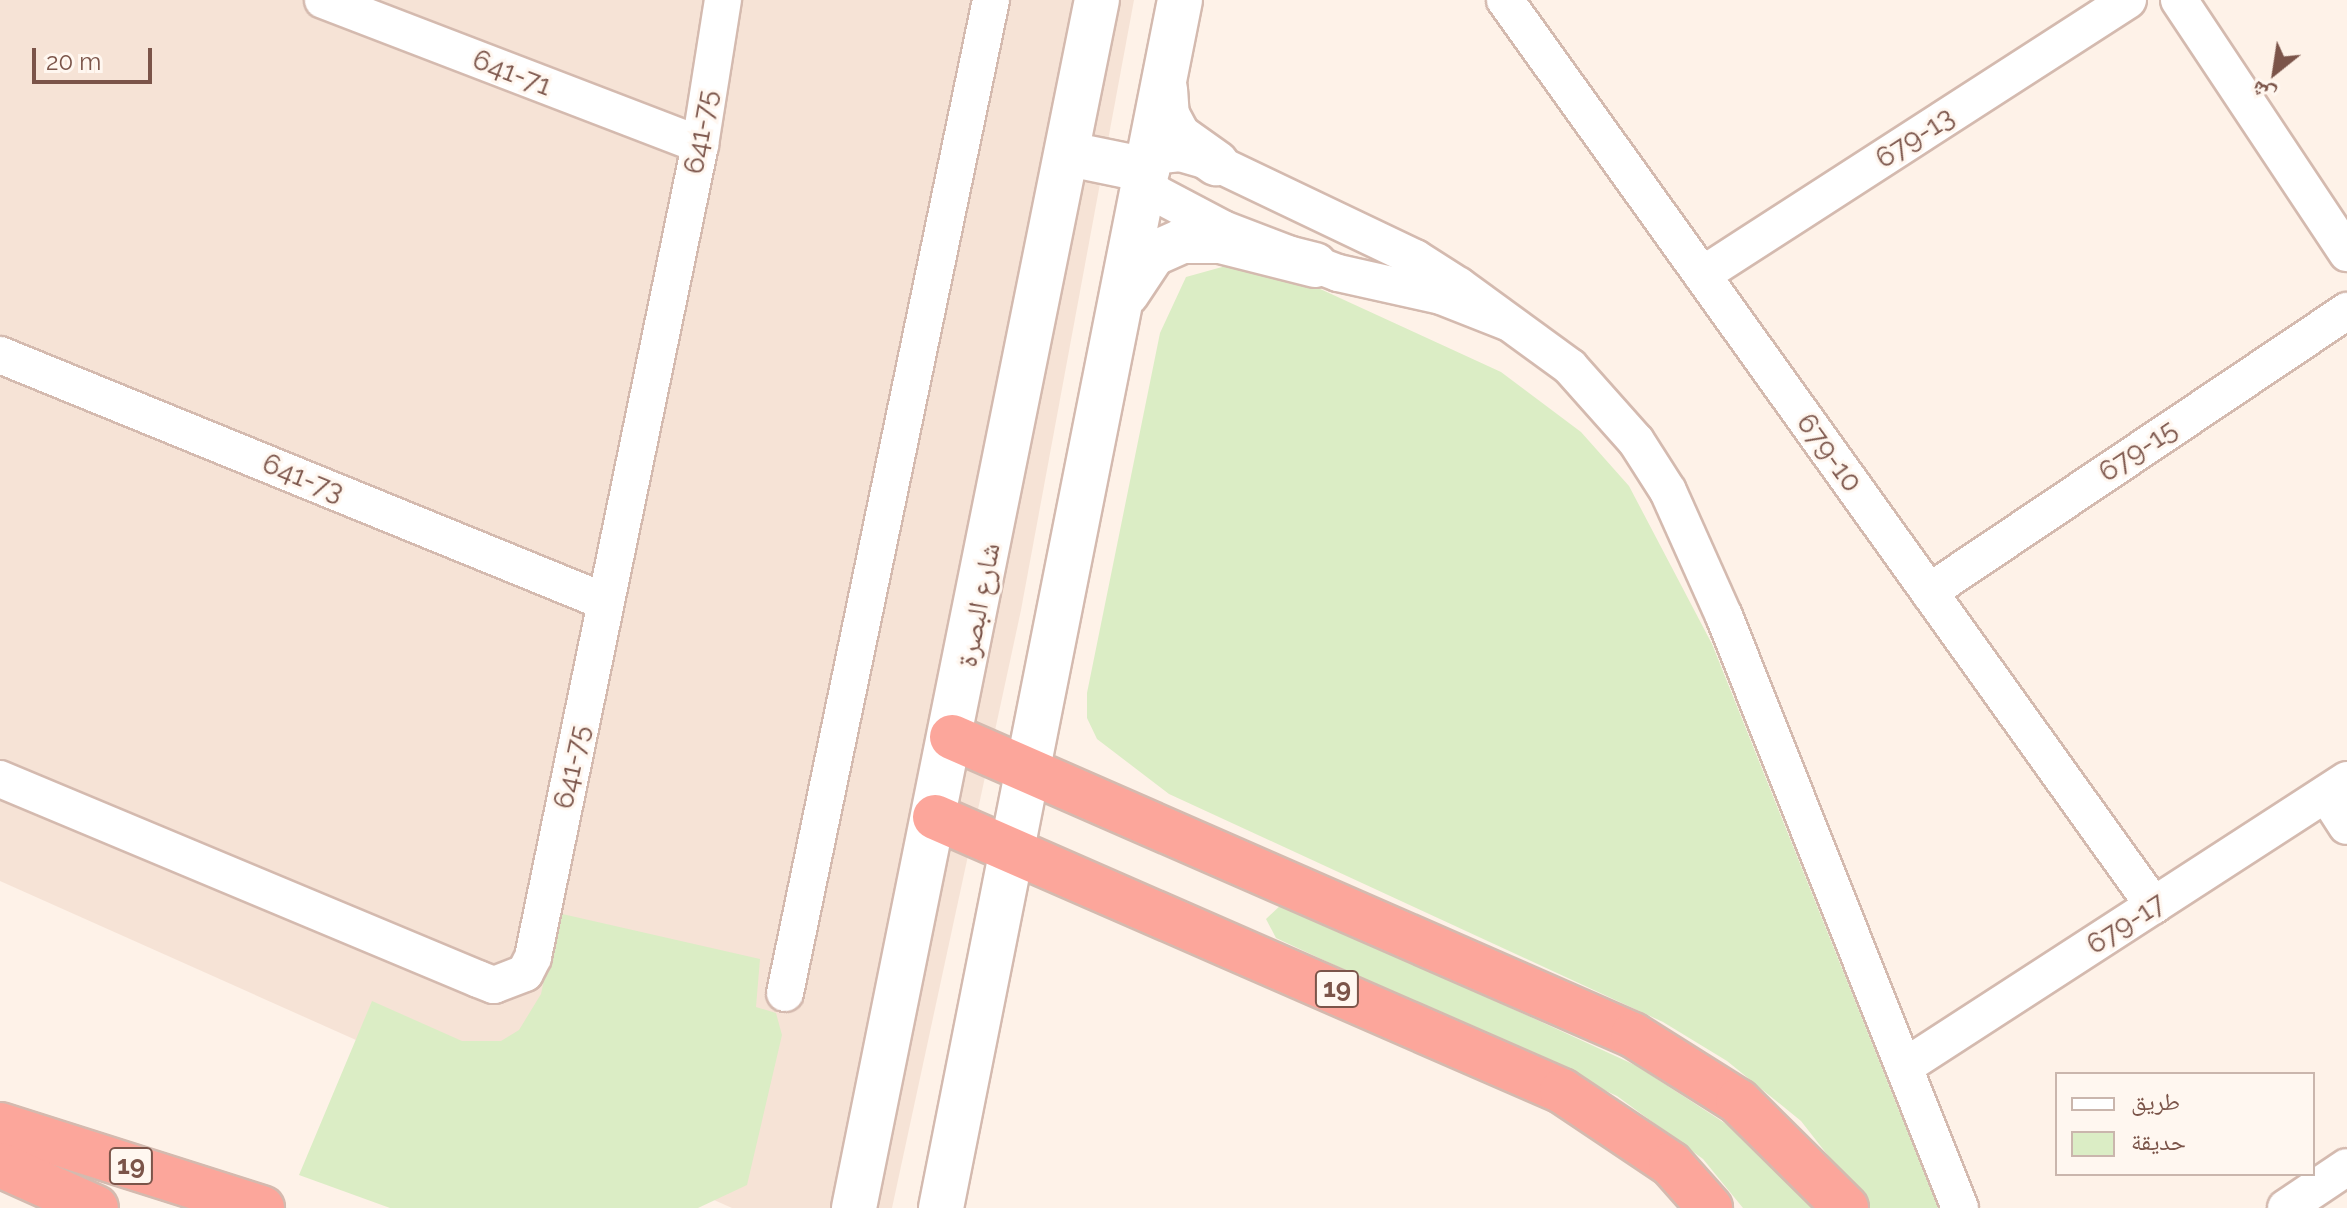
<!DOCTYPE html>
<html>
<head>
<meta charset="utf-8">
<style>
  body { margin:0 }
  #map { position:relative; width:2347px; height:1208px; overflow:hidden; background:#fef2e8; font-family:Raleway,"Noto Naskh Arabic",sans-serif }
  div>[style] { position:absolute }
  [style*='--x'] { left:calc(var(--x)*1px); top:calc(var(--y)*1px); width:calc(var(--w)*1px); rotate:calc(var(--a)*1deg) }
  .residential>* { inset:0; background:#f6e3d6 }
  .green>* { inset:0; background:#dbedc5 }
  .roads { filter:drop-shadow(2px 0 #d4baaf) drop-shadow(-2px 0 #d4baaf) drop-shadow(0 2px #d4baaf) drop-shadow(0 -2px #d4baaf) }
  .street>* { height:36px; margin:-18px; padding:0 18px; transform-origin:18px; border-radius:18px; background:#fff }
  .secondary>* { height:44px; margin:-22px; padding:0 22px; transform-origin:22px; border-radius:22px; background:#fff }
  .highway>* { height:44px; margin:-22px; padding:0 22px; transform-origin:22px; border-radius:22px; background:#fca69b }
  span { translate:-50% -50%; white-space:nowrap; text-align:center; line-height:1.15; -webkit-text-stroke:6px #fff7f0; paint-order:stroke }
  .shield-label span { padding:2px 6px; background:#fff7f0; border:2px solid; border-radius:6px; -webkit-text-stroke-width:0 }
  .shield-label { font-size:26px; color:#7b5449; font-weight:700 }
  .street-label { font-size:28px; color:#7b5449 }
  .legend { position:absolute; left:2055px; top:1072px; width:260px; height:104px; box-sizing:border-box; background:#fff7f0; border:2px solid #cab6ad; margin:0; padding:10px 14px; list-style:none; font-size:24px; color:#7b5449 }
  .legend li { display:flex; align-items:center; gap:16px; height:40px }
  .legend b { width:40px; border:2px solid #cab6ad }
  .north { position:absolute; left:2235px; top:32px; width:80px; height:80px; -webkit-text-stroke:6px #fff7f0; paint-order:stroke; rotate:210deg; font-size:22px; font-weight:700; line-height:32px; text-align:center; color:#7b5449 }
  .north::after { content:''; display:block; margin:auto; width:28px; height:36px; background:#7b5449; clip-path:polygon(50% 0,100% 100%,50% 72%,0 100%) }
  .scale { position:absolute; left:32px; top:48px; width:120px; height:36px; box-sizing:border-box; border:4px solid #7b5449; border-top:0; padding-left:10px; font-size:24px; line-height:28px; white-space:nowrap; color:#7b5449; -webkit-text-stroke:6px #fff7f0; paint-order:stroke }
</style>
</head>
<body>
<div id="map">
  <div class="residential">
    <div style="clip-path:polygon(0 0,1134px 0,1021px 610px,892px 1208px,732px 1208px,0 881px)"></div>
  </div>
  <div class="green">
    <div style="clip-path:polygon(1240px 262px,1292px 276px,1501px 372px,1581px 432px,1629px 486px,1712px 644px,1938px 1208px,1869px 1208px,1801px 1121px,1727px 1061px,1663px 1022px,1169px 794px,1097px 739px,1087px 718px,1087px 693px,1160px 333px,1186px 277px)"></div>
    <div style="clip-path:polygon(1283px 903px,1637px 1066px,1743px 1135px,1817px 1208px,1743px 1208px,1703px 1159px,1617px 1096px,1276px 938px,1266px 919px)"></div>
    <div style="clip-path:polygon(558px 913px,760px 959px,756px 1007px,776px 1013px,782px 1035px,747px 1185px,698px 1208px,390px 1208px,299px 1175px,372px 1001px,462px 1041px,501px 1041px,519px 1030px,541px 994px)"></div>
  </div>
  <div class="roads">
    <div class="street">
      <div style="--x:323;--y:0;--w:404;--a:21"></div>
      <div style="--x:1505;--y:0;--w:1114;--a:54.38"></div>
      <div style="--x:2179;--y:0;--w:304;--a:56.4"></div>
      <div style="--x:1702;--y:275;--w:507;--a:-32.84"></div>
      <div style="--x:1507;--y:322;--w:71;--a:-158.5"></div>
      <div style="--x:1441;--y:296;--w:106;--a:-167.4"></div>
      <div style="--x:1338;--y:273;--w:123;--a:-159.1"></div>
      <div style="--x:1223;--y:229;--w:75;--a:-152.1"></div>
      <div style="--x:1157;--y:194;--w:13;--a:-132"></div>
      <div style="--x:1148;--y:184;--w:17;--a:-90"></div>
      <div style="--x:1148;--y:167;--w:18;--a:-41"></div>
      <div style="--x:1162;--y:155;--w:18;--a:-6"></div>
      <div style="--x:1180;--y:153;--w:37;--a:16"></div>
      <div style="--x:1216;--y:163;--w:221;--a:25.5"></div>
      <div style="--x:1415;--y:258;--w:52;--a:32.5"></div>
      <div style="--x:1459;--y:286;--w:137;--a:36.1"></div>
      <div style="--x:1570;--y:367;--w:99;--a:48.3"></div>
      <div style="--x:1636;--y:441;--w:59;--a:57.4"></div>
      <div style="--x:1668;--y:491;--w:137;--a:65.9"></div>
      <div style="--x:1724;--y:616;--w:637;--a:68.27"></div>
      <div style="--x:0;--y:355;--w:654;--a:22.18"></div>
      <div style="--x:1929;--y:592;--w:504;--a:-33.91"></div>
      <div style="--x:0;--y:779;--w:518;--a:22.7"></div>
      <div style="--x:478;--y:979;--w:17;--a:21"></div>
      <div style="--x:494;--y:985;--w:33;--a:-21"></div>
      <div style="--x:525;--y:973;--w:18;--a:-63"></div>
      <div style="--x:533;--y:957;--w:829;--a:-78.38"></div>
      <div style="--x:700;--y:145;--w:147;--a:-81"></div>
      <div style="--x:2326;--y:794;--w:38;--a:57"></div>
      <div style="--x:785;--y:993;--w:1014;--a:-78.28"></div>
      <div style="--x:1904;--y:1067;--w:528;--a:-32.94"></div>
      <div style="--x:2286;--y:1208;--w:73;--a:-33.9"></div>
    </div>
    <div class="secondary">
      <div style="--x:1165;--y:89;--w:26;--a:86"></div>
      <div style="--x:1167;--y:115;--w:24;--a:62"></div>
      <div style="--x:1178;--y:136;--w:47;--a:35.4"></div>
      <div style="--x:1069;--y:154;--w:80;--a:11.6"></div>
      <div style="--x:1127;--y:293;--w:47;--a:-56.3"></div>
      <div style="--x:1153;--y:254;--w:32;--a:-24"></div>
      <div style="--x:1182;--y:241;--w:38;--a:0"></div>
      <div style="--x:1220;--y:241;--w:98;--a:14.2"></div>
      <div style="--x:854;--y:1208;--w:1232;--a:-78.63"></div>
      <div style="--x:941;--y:1208;--w:1231;--a:-78.81"></div>
    </div>
    <div class="highway">
      <div style="--x:952;--y:737;--w:743;--a:23.63"></div>
      <div style="--x:1633;--y:1035;--w:124;--a:32.2"></div>
      <div style="--x:1738;--y:1101;--w:152;--a:44.7"></div>
      <div style="--x:935;--y:817;--w:684;--a:23.61"></div>
      <div style="--x:1562;--y:1091;--w:131;--a:33.8"></div>
      <div style="--x:1671;--y:1164;--w:59;--a:48.4"></div>
      <div style="--x:0;--y:1125;--w:275;--a:17.6"></div>
      <div style="--x:0;--y:1165;--w:105;--a:24.1"></div>
    </div>
  </div>
  <div class="shield-label">
    <span style="left:1337px;top:989px">19</span>
    <span style="left:131px;top:1166px">19</span>
  </div>
  <div class="street-label">
    <span style="left:512px;top:73px;rotate:21deg">641-71</span>
    <span style="left:701px;top:132px;rotate:-80deg">641-75</span>
    <span style="left:1915px;top:138px;rotate:-33deg">679-13</span>
    <span style="left:2138px;top:451px;rotate:-34deg">679-15</span>
    <span style="left:1829px;top:453px;rotate:54deg">679-10</span>
    <span style="left:303px;top:478px;rotate:22deg">641-73</span>
    <span style="left:979px;top:605px;rotate:-79deg">شارع البصرة</span>
    <span style="left:572px;top:767px;rotate:-78deg">641-75</span>
    <span style="left:2126px;top:924px;rotate:-33deg">679-17</span>
  </div>
  <ul class="legend">
  <li><b style="height:10px;background:#fff"></b>طريق</li>
  <li><b style="height:22px;background:#dbedc5"></b>حديقة</li>
  </ul>
  <div class="north">ش</div>
  <div class="scale">20 m</div>
</div>
</body>
</html>
